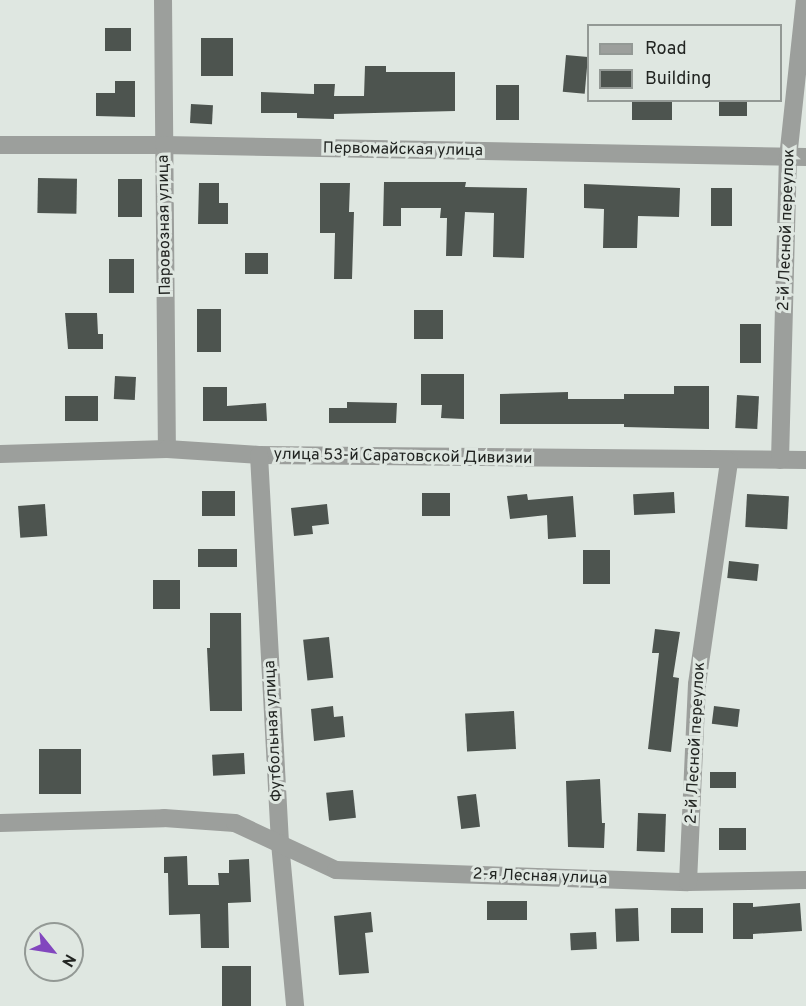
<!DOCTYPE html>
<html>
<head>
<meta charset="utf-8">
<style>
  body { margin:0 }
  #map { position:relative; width:806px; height:1006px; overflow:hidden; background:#dfe7e1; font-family:Overpass,sans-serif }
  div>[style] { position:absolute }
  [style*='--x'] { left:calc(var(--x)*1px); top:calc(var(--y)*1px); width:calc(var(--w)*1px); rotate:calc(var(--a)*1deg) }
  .building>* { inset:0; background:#4d544f; transform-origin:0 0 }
  .street>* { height:18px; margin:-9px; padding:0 9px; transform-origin:9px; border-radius:9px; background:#9c9f9c }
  span { translate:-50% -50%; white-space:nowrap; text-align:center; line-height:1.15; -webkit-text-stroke:6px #dfe7e1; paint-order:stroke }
  .street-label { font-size:16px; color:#222522 }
  .legend { position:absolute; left:587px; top:24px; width:195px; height:78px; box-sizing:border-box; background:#dfe7e1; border:2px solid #939995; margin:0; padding:8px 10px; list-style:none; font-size:18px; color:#222522 }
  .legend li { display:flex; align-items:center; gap:12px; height:30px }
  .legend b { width:30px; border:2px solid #939995 }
  .north { position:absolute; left:24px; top:922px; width:60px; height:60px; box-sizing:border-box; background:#dfe7e1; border:2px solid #939995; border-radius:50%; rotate:120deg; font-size:16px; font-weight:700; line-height:24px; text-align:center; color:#222522 }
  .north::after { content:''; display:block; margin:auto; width:21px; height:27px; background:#8247be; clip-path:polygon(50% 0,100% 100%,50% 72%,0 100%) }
</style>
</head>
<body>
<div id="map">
  <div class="building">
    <div style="left:105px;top:28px;width:26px;height:23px"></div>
    <div style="left:201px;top:38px;width:32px;height:38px"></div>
    <div style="left:566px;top:55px;width:22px;height:37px;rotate:5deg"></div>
    <div style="clip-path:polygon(365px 66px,386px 66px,386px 72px,455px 72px,455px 111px,334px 114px,334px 119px,297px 118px,297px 113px,261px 113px,261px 92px,314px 94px,314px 84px,335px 84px,334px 96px,364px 96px)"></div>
    <div style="clip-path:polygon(115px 81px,135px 81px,135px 117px,96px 116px,96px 93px,115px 93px)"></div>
    <div style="left:496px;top:85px;width:23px;height:35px"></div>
    <div style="left:632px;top:100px;width:40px;height:20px"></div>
    <div style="left:719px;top:100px;width:28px;height:16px"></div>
    <div style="left:191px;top:104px;width:22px;height:19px;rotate:3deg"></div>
    <div style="left:38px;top:178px;width:39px;height:35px;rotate:1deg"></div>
    <div style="left:118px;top:179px;width:24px;height:38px"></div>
    <div style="clip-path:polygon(384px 182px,466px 182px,465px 187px,527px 188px,524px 258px,493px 257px,494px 213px,465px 212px,462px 256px,446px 256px,447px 218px,440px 218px,441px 208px,401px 208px,401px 226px,383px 226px)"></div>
    <div style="clip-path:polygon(199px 183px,219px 183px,219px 203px,228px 203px,228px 224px,198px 224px)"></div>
    <div style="clip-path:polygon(320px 183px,350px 183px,349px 212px,354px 212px,352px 279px,334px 279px,335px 233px,320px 233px)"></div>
    <div style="clip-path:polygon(584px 184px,680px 188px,679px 217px,638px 216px,637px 248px,603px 248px,604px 209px,584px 208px)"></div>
    <div style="left:711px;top:188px;width:21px;height:38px"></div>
    <div style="left:245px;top:253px;width:23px;height:21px"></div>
    <div style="left:109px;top:259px;width:25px;height:34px"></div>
    <div style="left:197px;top:309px;width:24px;height:43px"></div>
    <div style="left:414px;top:310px;width:29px;height:29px"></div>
    <div style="clip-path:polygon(65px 313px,97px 313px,98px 334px,103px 334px,103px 349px,68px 349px)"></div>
    <div style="left:740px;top:324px;width:21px;height:39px"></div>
    <div style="clip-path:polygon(421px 374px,464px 374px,464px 419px,441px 418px,442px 405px,421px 405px)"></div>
    <div style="left:115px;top:376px;width:21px;height:23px;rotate:3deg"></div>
    <div style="clip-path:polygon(674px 386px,709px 386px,709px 429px,624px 427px,624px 424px,500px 424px,500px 394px,568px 392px,568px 399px,624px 399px,624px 394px,674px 394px)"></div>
    <div style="clip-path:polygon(203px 387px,227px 387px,227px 406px,266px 403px,267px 421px,203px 421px)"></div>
    <div style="left:737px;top:395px;width:22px;height:33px;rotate:3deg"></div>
    <div style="left:65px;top:396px;width:33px;height:25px"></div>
    <div style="clip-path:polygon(347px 402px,397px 403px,396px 423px,329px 423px,329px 408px,347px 408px)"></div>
    <div style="left:202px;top:491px;width:33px;height:25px"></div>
    <div style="left:674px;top:492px;width:21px;height:41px;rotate:87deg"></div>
    <div style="left:422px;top:493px;width:28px;height:23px"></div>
    <div style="clip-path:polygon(527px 494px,528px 500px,573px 496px,576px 537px,548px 539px,547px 515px,510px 519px,507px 496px)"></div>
    <div style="left:747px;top:494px;width:42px;height:33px;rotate:3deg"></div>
    <div style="left:45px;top:504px;width:32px;height:27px;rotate:86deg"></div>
    <div style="clip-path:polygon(327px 504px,329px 524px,312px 526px,313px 534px,294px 536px,291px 508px)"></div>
    <div style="left:237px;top:549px;width:18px;height:39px;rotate:90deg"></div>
    <div style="left:583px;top:550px;width:27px;height:34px"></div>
    <div style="left:729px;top:561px;width:30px;height:17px;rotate:6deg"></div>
    <div style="left:153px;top:580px;width:27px;height:29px"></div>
    <div style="clip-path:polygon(210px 613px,241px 613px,242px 711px,210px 711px,207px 648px,210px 648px)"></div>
    <div style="clip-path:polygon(655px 629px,680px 632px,673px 677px,679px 678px,671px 752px,648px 749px,659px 653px,652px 653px)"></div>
    <div style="left:329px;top:637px;width:41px;height:26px;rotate:84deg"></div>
    <div style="clip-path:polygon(333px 706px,334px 717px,343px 716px,345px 737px,314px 741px,311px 709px)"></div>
    <div style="left:714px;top:706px;width:26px;height:18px;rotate:7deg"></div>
    <div style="left:514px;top:711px;width:38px;height:49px;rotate:87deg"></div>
    <div style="left:39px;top:749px;width:42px;height:45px"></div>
    <div style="left:244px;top:753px;width:21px;height:32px;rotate:87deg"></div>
    <div style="left:736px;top:772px;width:16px;height:26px;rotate:90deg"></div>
    <div style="clip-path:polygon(600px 779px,602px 823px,605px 823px,604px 848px,568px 847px,566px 781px)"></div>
    <div style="left:353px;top:790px;width:28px;height:27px;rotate:84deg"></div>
    <div style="left:476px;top:794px;width:33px;height:19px;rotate:83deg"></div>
    <div style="left:638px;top:813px;width:28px;height:38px;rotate:2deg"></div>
    <div style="left:719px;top:828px;width:27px;height:22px"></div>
    <div style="clip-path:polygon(187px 856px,188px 885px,219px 885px,218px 873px,229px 873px,229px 860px,249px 859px,251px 902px,228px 903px,229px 948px,201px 948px,200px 914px,169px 915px,168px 873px,164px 873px,164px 857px)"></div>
    <div style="left:487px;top:901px;width:40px;height:19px"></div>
    <div style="clip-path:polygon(733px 903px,753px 903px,753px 907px,800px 903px,802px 931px,753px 934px,753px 939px,733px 939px)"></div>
    <div style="left:638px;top:908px;width:33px;height:23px;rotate:88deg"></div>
    <div style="left:671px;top:908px;width:32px;height:25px"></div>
    <div style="clip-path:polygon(371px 912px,373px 932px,365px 933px,369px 973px,339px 975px,334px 916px)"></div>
    <div style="left:596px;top:932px;width:17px;height:26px;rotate:87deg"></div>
    <div style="left:222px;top:966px;width:29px;height:40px"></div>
  </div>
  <div class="street">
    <div style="--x:163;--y:0;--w:449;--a:89.5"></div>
    <div style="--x:0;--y:145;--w:164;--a:0"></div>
    <div style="--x:164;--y:145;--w:642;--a:1.07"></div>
    <div style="--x:0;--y:454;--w:167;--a:-1.7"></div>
    <div style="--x:167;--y:449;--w:92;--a:3.7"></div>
    <div style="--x:259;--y:455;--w:547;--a:0.52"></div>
    <div style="--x:259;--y:455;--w:389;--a:86.9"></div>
    <div style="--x:280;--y:843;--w:164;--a:84.7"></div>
    <div style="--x:780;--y:460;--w:302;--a:-88.5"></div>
    <div style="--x:788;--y:158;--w:159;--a:-83.9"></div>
    <div style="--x:0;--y:823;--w:164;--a:-1.7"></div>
    <div style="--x:164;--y:818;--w:71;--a:4"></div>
    <div style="--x:235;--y:823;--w:111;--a:25"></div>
    <div style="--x:336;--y:870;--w:352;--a:2"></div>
    <div style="--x:688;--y:882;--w:118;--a:-1"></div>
    <div style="--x:688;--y:882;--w:198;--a:-87.4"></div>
    <div style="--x:697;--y:684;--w:225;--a:-81.8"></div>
  </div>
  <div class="street-label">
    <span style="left:403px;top:150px;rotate:1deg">Первомайская улица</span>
    <span style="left:165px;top:225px;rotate:-91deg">Паровозная улица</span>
    <span style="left:787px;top:230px;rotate:-88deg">2-й Лесной переулок</span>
    <span style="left:403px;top:457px;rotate:1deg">улица 53-й Саратовской Дивизии</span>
    <span style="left:274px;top:731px;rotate:-93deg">Футбольная улица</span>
    <span style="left:696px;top:743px;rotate:-87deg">2-й Лесной переулок</span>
    <span style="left:540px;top:877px;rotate:2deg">2-я Лесная улица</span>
  </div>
  <ul class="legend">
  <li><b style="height:8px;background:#9c9f9c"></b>Road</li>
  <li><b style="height:16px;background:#4d544f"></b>Building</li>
  </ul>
  <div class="north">N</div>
</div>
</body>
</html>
